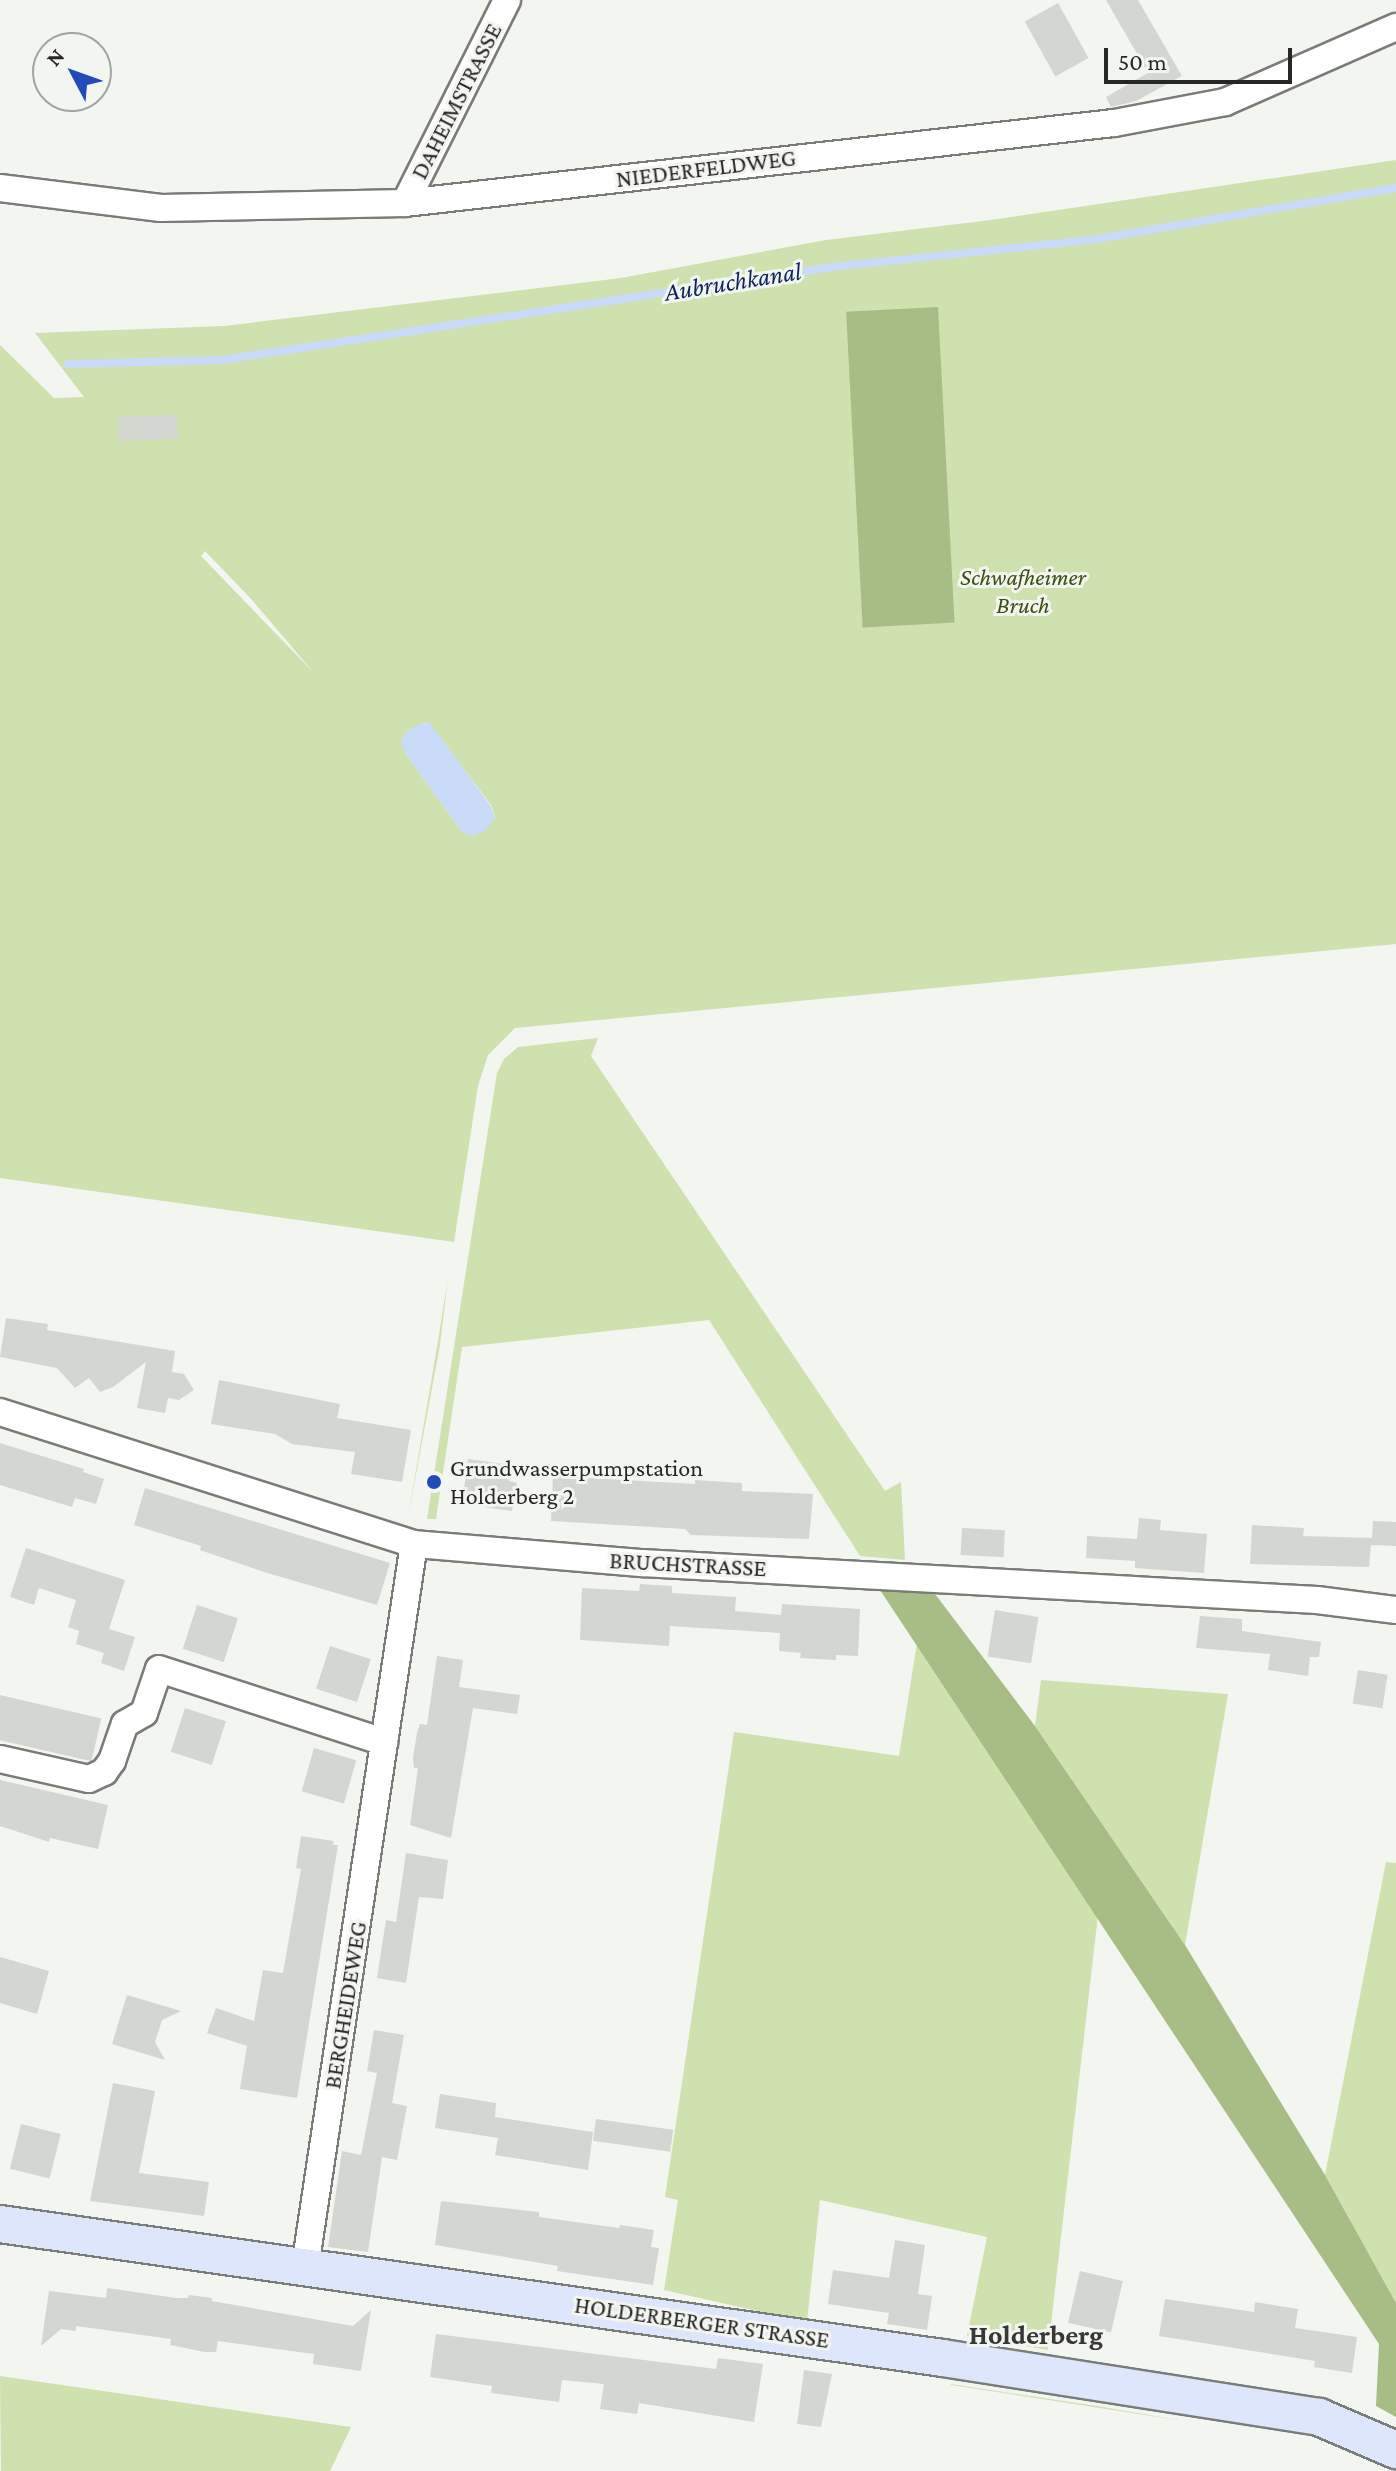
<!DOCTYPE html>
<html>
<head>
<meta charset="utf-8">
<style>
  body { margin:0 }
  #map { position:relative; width:1396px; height:2471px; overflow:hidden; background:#f3f5f0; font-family:"Crimson Pro",serif }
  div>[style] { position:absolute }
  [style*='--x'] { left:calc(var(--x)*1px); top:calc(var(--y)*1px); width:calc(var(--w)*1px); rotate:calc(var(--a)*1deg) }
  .green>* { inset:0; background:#cee1af }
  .forest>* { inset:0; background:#a8bc86; transform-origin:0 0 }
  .water>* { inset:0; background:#cadaf9 }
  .stream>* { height:8px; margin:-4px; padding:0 4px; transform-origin:4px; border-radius:4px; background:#cadaf9 }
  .building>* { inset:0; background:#d4d6d1; transform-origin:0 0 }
  .roads { filter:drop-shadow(2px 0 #7a7c78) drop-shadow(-2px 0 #7a7c78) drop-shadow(0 2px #7a7c78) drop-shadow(0 -2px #7a7c78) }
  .minor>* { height:26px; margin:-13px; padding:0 13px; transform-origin:13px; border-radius:13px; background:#fff }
  .secondary>* { height:36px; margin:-18px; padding:0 18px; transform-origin:18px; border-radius:18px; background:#dde6fa }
  .dots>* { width:22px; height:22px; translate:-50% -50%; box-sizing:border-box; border:4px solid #f3f5f0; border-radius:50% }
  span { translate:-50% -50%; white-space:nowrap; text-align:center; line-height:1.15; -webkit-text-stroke:6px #f3f5f0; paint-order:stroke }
  .street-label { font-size:24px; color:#272726 }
  .park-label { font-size:24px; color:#3b4d12; font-style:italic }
  .poi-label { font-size:24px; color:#272726 }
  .left { translate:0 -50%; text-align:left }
  .water-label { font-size:26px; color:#0e245d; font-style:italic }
  .quarter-label { font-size:28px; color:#373835; font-weight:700 }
  .north { position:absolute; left:32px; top:32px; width:80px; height:80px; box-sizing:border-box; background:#f3f5f0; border:2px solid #a1a39f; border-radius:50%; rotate:311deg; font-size:22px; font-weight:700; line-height:32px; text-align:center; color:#272726 }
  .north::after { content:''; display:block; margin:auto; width:28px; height:36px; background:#214bb9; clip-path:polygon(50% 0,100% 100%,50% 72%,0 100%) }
  .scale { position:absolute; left:1104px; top:48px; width:188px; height:36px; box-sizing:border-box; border:4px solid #272726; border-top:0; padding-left:10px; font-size:24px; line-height:28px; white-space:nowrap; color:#272726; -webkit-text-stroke:6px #f3f5f0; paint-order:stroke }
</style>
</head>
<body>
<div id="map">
  <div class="green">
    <div style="clip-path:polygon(evenodd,1396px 160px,1396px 944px,515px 1028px,488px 1055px,478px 1086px,454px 1242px,0 1178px,0 345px,54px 398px,84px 397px,35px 333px,224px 326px,621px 278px,826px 240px,991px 220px,1396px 160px,205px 551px,253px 601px,314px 673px,201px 556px,205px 551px,1396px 160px,429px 723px,491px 805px,495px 818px,474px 836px,463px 833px,405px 753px,419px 724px,429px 723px)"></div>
    <div style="clip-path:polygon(598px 1038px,591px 1056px,885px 1491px,901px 1482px,905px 1560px,860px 1556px,709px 1320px,462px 1347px,436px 1519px,427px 1519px,497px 1073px,504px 1059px,518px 1047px)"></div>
    <div style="clip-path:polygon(448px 1278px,440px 1345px,407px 1523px,437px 1347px)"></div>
    <div style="clip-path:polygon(917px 1643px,1098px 1915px,1048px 2350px,967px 2336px,987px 2237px,820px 2200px,807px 2322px,664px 2290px,678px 2200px,665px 2197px,734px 1732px,899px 1756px)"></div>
    <div style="clip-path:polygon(1041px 1680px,1228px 1694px,1185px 1945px,1035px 1726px)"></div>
    <div style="clip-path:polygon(1386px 1862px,1396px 1863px,1396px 2303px,1325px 2175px)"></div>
    <div style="clip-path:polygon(0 2376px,351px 2427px,330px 2471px,1px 2471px)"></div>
    <div style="clip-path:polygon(951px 2384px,1103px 2407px,1184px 2421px,951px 2385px)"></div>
  </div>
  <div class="forest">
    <div style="left:938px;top:307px;width:316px;height:92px;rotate:87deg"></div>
    <div style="clip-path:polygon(874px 1581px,929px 1586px,1035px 1726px,1185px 1945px,1325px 2175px,1396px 2303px,1396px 2417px,1376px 2406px,1379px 2344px)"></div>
  </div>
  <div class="water">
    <div style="clip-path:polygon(430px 723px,490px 805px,495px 818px,486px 830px,474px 836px,463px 833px,405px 753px,401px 740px,407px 731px,419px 724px)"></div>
  </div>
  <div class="stream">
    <div style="--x:68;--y:364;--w:154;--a:-1.5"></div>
    <div style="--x:222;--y:360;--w:617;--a:-8.67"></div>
    <div style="--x:832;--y:267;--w:260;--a:-6"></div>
    <div style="--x:1091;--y:240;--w:309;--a:-9.7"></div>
  </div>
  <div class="building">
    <div style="clip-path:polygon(1106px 0,1138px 0,1182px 76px,1136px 101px,1111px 107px,1106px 97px,1148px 73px)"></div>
    <div style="left:1058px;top:3px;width:63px;height:38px;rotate:61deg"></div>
    <div style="left:177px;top:415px;width:24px;height:59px;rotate:88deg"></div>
    <div style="clip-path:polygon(6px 1318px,48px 1324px,47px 1330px,175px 1351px,172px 1372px,184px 1374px,194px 1390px,179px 1400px,168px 1398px,165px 1413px,137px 1408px,146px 1362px,113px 1387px,100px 1392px,89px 1378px,75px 1388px,57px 1368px,0 1357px)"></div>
    <div style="clip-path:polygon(219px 1380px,340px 1404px,337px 1418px,411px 1430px,402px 1482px,351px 1474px,355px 1452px,292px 1444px,275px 1434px,211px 1424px)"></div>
    <div style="clip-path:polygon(0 1443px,84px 1469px,83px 1472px,104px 1479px,96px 1504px,75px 1498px,72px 1507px,0 1485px)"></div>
    <div style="clip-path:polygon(468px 1459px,512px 1465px,509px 1481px,517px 1483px,512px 1511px,462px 1504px)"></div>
    <div style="clip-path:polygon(553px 1476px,695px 1484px,695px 1480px,742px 1483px,742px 1491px,813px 1494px,809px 1539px,691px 1535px,685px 1529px,551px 1521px)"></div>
    <div style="clip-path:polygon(145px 1488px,390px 1563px,377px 1605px,264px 1572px,200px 1550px,201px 1546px,134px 1525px)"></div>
    <div style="clip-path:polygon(1139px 1518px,1161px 1520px,1160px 1530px,1207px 1534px,1204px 1573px,1135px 1568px,1135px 1561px,1086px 1558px,1087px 1536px,1137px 1539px)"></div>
    <div style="clip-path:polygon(1373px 1521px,1396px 1522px,1396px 1546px,1371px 1545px,1369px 1567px,1250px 1564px,1252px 1525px,1304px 1528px,1303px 1536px,1372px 1538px)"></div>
    <div style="left:962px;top:1528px;width:43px;height:27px;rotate:3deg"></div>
    <div style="clip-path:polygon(26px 1548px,125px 1580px,109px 1629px,135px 1637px,124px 1671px,101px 1663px,104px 1653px,76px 1644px,79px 1631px,68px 1627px,76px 1600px,39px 1588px,34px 1605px,10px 1597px)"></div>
    <div style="clip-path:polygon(640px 1584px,672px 1586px,672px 1593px,736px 1597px,735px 1611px,781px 1615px,782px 1604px,860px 1609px,858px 1656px,836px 1655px,836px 1660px,800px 1658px,801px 1653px,779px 1651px,780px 1633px,670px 1626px,669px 1646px,580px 1640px,582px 1588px,639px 1591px)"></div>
    <div style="left:197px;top:1605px;width:43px;height:46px;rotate:18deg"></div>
    <div style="left:995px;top:1610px;width:44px;height:47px;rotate:9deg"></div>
    <div style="clip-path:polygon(1200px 1616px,1242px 1619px,1242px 1631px,1321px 1642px,1319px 1657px,1310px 1657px,1308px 1676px,1268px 1670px,1270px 1654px,1196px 1648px)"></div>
    <div style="left:330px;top:1646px;width:43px;height:45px;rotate:18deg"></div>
    <div style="clip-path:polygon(437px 1656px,463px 1660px,459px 1687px,520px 1695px,517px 1714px,473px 1708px,451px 1838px,410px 1825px,418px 1768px,414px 1768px,413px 1757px,417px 1733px,420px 1724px,427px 1725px)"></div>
    <div style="left:1358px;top:1670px;width:30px;height:34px;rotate:9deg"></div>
    <div style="left:0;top:1695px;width:104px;height:44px;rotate:13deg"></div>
    <div style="left:185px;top:1708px;width:43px;height:46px;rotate:18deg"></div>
    <div style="left:314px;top:1748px;width:44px;height:45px;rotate:16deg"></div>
    <div style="clip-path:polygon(0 1780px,108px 1805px,98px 1849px,50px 1838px,49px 1842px,0 1826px)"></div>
    <div style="clip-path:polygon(301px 1836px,334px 1841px,333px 1845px,338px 1845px,297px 2098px,240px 2089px,247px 2046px,207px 2033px,216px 2008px,254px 2021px,263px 1970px,283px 1973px,301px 1869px,296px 1868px)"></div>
    <div style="clip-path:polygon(406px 1853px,448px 1860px,443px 1899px,419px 1897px,406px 1983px,377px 1978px,386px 1920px,396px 1922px)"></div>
    <div style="clip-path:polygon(0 1957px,49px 1971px,37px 2014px,0 2003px)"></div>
    <div style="clip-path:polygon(127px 1995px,181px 2011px,162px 2020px,155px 2042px,165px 2060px,112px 2044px)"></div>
    <div style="clip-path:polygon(374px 2030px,404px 2035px,392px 2103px,407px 2106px,397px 2160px,382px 2157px,368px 2252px,328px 2247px,342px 2151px,361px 2155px,377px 2073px,367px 2071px)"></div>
    <div style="clip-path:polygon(113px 2083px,155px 2091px,139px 2173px,209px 2182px,204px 2216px,90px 2201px)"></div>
    <div style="clip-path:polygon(440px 2094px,496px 2103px,495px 2117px,593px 2132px,588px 2170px,495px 2155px,498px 2138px,435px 2128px)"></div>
    <div style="left:596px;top:2119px;width:78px;height:22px;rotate:8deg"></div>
    <div style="left:21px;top:2124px;width:41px;height:46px;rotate:14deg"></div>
    <div style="clip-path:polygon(441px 2201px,539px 2212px,539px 2217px,619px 2228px,620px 2225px,654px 2230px,651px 2247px,659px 2248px,653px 2285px,557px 2271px,558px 2266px,435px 2245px)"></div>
    <div style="clip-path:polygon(895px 2240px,925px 2245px,918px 2294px,932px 2296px,927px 2330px,887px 2324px,889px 2313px,828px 2304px,833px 2270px,889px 2278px)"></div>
    <div style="left:1080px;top:2271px;width:44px;height:53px;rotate:13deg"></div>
    <div style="clip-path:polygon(107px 2288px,176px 2298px,188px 2298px,189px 2295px,212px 2298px,212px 2301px,353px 2326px,371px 2310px,361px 2371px,313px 2364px,314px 2354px,218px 2341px,216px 2352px,205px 2352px,170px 2345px,171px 2339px,76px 2326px,76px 2331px,61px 2329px,41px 2346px,49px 2291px,106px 2298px)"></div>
    <div style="clip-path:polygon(1165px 2299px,1254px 2312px,1255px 2302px,1298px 2309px,1295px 2328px,1357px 2337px,1352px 2373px,1314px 2367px,1315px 2361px,1159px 2336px)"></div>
    <div style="clip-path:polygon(436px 2334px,716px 2369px,718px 2358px,763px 2364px,754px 2422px,639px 2403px,637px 2414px,600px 2409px,604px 2384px,562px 2380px,559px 2402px,491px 2393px,492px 2386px,430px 2377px)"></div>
    <div style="clip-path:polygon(804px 2370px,832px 2374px,821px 2427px,797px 2424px)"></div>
  </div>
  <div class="roads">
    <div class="minor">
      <div style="--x:0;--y:188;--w:162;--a:7.1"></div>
      <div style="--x:161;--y:208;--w:244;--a:-1.2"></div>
      <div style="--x:405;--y:203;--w:713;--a:-6.44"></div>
      <div style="--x:1114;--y:123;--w:113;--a:-10.7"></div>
      <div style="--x:1225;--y:102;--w:187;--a:-23.7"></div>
      <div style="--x:405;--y:203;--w:227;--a:-63.3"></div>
      <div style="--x:0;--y:1412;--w:435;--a:17.7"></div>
      <div style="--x:414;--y:1544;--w:229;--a:4.8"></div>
      <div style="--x:642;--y:1563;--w:676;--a:3.14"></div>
      <div style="--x:1317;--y:1600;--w:80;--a:7.2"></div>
      <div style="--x:0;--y:1759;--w:91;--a:12.7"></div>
      <div style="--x:89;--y:1779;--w:17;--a:-25"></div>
      <div style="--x:104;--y:1772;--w:14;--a:-54"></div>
      <div style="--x:112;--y:1761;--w:39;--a:-71"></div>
      <div style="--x:125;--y:1724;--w:22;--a:-30"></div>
      <div style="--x:144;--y:1713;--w:46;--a:-71.2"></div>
      <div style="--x:159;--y:1669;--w:237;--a:18"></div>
      <div style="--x:305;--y:2267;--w:731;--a:-81.43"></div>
    </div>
    <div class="secondary">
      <div style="--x:0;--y:2224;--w:952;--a:8.09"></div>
      <div style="--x:943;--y:2358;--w:381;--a:8.9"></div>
      <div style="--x:1319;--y:2417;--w:84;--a:23.2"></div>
    </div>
  </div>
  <div class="dots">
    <div style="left:434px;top:1482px;background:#214bb9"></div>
  </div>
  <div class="street-label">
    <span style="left:456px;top:101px;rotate:-63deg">DAHEIMSTRASSE</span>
    <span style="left:706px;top:168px;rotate:-7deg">NIEDERFELDWEG</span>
    <span style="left:688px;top:1564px;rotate:3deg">BRUCHSTRASSE</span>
    <span style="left:345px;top:2005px;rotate:-81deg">BERGHEIDEWEG</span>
    <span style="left:702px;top:2322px;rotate:8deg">HOLDERBERGER STRASSE</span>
  </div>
  <div class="park-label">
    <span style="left:1023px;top:591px">Schwafheimer<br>Bruch</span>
  </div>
  <div class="poi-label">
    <span class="left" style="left:450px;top:1482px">Grundwasserpumpstation<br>Holderberg 2</span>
  </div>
  <div class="water-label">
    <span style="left:733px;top:282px;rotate:-9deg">Aubruchkanal</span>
  </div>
  <div class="quarter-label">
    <span style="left:1036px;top:2335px">Holderberg</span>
  </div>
  <div class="north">N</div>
  <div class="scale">50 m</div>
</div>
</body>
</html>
